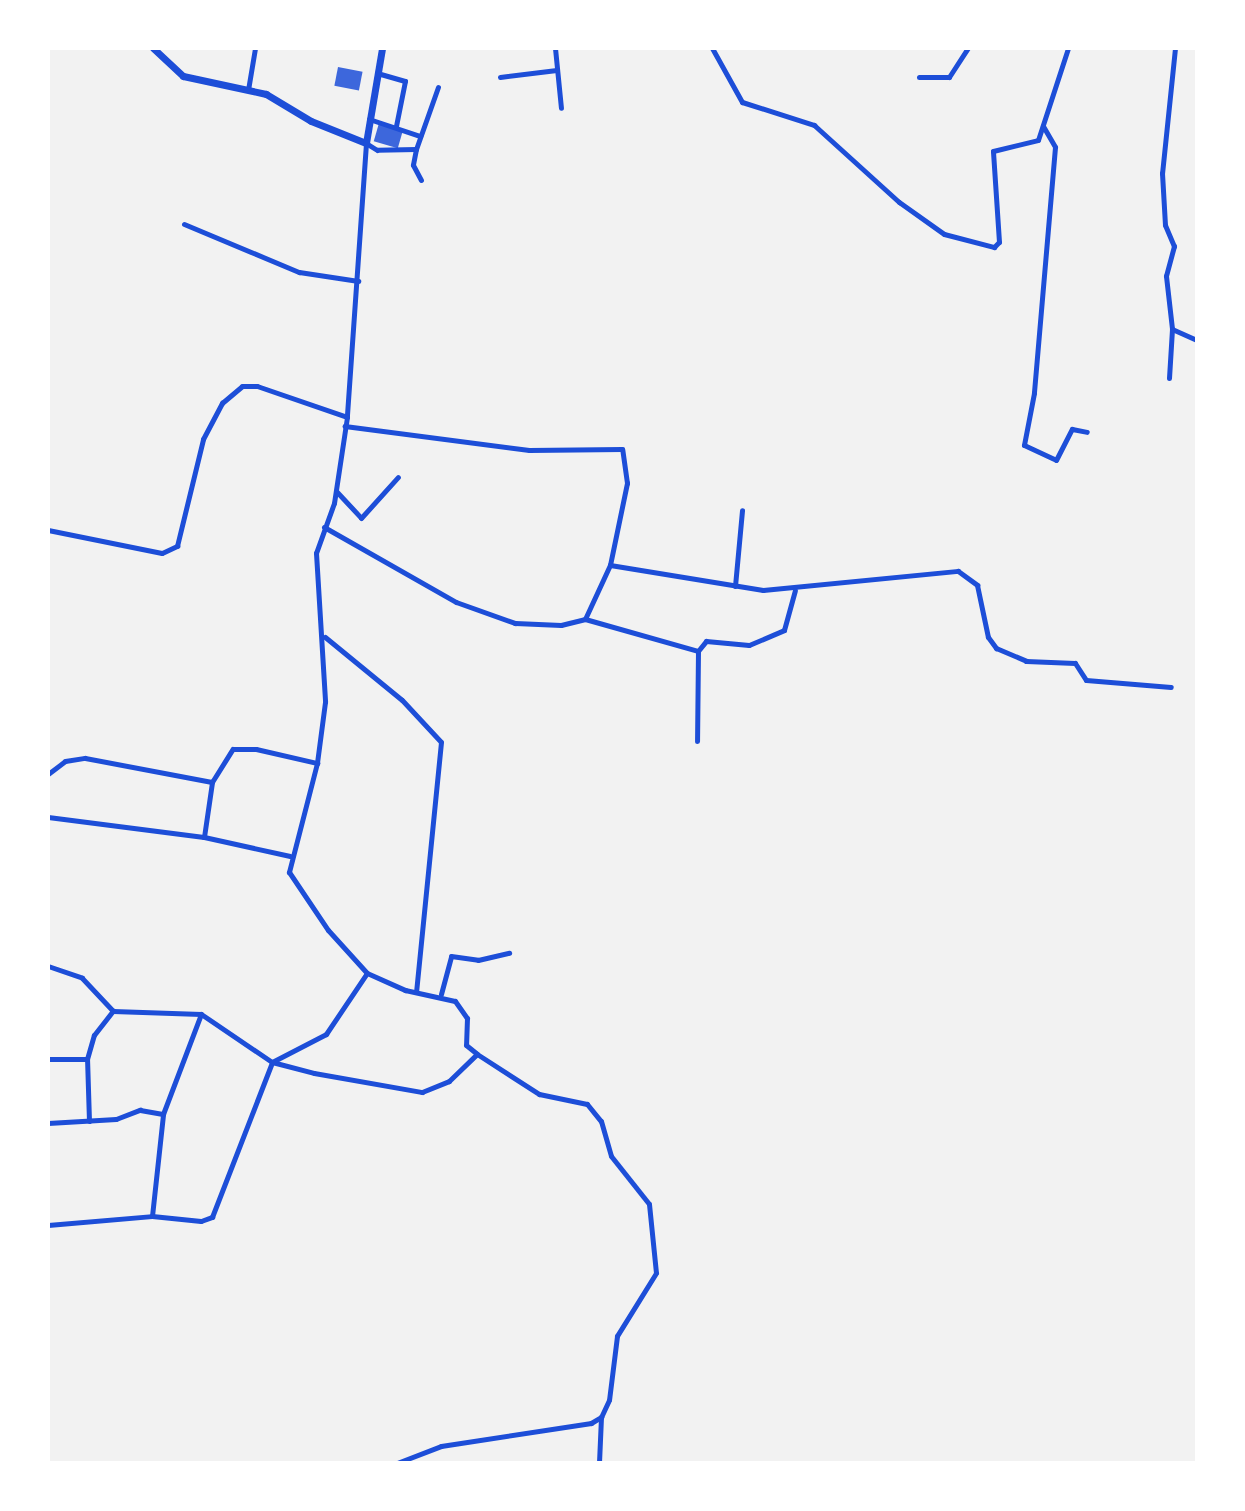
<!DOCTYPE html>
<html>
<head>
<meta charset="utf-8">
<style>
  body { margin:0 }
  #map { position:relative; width:1245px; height:1511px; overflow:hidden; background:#f2f2f2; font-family:"Asap Condensed",sans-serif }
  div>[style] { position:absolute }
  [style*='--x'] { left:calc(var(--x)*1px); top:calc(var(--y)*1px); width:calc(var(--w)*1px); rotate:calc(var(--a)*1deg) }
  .building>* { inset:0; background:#3d67dc; transform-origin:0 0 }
  .minor>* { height:5px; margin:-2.5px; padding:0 2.5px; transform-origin:2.5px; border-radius:2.5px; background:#1d4ed8 }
  .tertiary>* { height:7px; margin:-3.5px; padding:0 3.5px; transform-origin:3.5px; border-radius:3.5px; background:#1d4ed8 }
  span { translate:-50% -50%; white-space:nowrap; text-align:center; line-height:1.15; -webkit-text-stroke:8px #fff; paint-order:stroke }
  .frame { position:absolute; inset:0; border:50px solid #fff; pointer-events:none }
</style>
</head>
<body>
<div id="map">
  <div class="building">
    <div style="left:338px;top:67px;width:25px;height:19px;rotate:11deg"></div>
    <div style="left:379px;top:123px;width:25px;height:19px;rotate:16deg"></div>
  </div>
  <div class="minor">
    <div style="--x:555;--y:48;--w:60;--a:84.3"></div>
    <div style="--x:712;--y:48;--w:62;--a:60.9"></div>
    <div style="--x:742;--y:102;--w:76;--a:17.7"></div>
    <div style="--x:814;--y:125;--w:115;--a:42.2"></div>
    <div style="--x:899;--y:202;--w:55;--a:35.4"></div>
    <div style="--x:944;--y:234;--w:52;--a:14.6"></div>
    <div style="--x:994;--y:247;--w:7;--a:-45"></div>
    <div style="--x:999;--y:242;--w:91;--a:-93.8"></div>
    <div style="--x:993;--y:151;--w:46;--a:-13.7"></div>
    <div style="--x:1038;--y:140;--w:97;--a:-71.9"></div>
    <div style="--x:1175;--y:48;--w:126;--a:95.9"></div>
    <div style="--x:1162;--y:173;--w:52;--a:86.7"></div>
    <div style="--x:1165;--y:225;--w:23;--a:67"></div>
    <div style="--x:1174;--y:246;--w:31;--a:105"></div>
    <div style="--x:1166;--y:276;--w:53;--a:83.5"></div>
    <div style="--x:1172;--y:329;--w:27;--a:24"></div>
    <div style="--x:377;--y:73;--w:29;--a:16"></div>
    <div style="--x:405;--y:81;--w:46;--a:101.3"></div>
    <div style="--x:500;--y:77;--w:57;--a:-7"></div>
    <div style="--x:919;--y:77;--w:30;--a:0"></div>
    <div style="--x:949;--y:77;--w:35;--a:-57"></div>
    <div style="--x:438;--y:87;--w:66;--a:109.5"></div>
    <div style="--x:416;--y:149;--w:39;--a:179"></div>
    <div style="--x:377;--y:150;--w:13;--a:-148"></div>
    <div style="--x:366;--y:143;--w:275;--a:94"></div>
    <div style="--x:347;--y:417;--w:87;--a:98.6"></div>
    <div style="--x:334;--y:503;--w:53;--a:109.8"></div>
    <div style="--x:316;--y:553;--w:149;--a:86.5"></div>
    <div style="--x:325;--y:702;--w:62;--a:97.5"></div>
    <div style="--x:317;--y:763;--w:113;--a:104.4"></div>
    <div style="--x:289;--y:872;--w:70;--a:56.1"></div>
    <div style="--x:328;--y:930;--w:58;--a:47.8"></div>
    <div style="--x:367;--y:973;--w:42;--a:24.1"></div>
    <div style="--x:405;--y:990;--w:51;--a:12.4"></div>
    <div style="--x:455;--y:1001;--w:21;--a:55"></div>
    <div style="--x:467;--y:1018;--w:27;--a:92"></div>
    <div style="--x:466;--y:1045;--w:14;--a:39"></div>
    <div style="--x:477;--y:1054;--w:74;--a:32.8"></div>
    <div style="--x:539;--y:1094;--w:49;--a:11.8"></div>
    <div style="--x:587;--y:1104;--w:22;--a:51"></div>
    <div style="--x:601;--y:1121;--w:36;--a:74"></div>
    <div style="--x:611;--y:1156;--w:61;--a:51.6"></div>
    <div style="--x:649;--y:1204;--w:69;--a:84.2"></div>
    <div style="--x:656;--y:1273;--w:74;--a:121.8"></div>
    <div style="--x:617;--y:1336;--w:64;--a:97.1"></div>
    <div style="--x:609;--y:1400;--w:19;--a:115"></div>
    <div style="--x:601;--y:1417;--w:46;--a:92.5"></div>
    <div style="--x:248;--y:90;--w:43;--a:-80.5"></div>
    <div style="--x:369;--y:119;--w:54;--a:18.4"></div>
    <div style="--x:1043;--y:126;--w:24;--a:60"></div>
    <div style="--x:1055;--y:147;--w:247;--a:94.9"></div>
    <div style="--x:1034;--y:393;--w:53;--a:100.9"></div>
    <div style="--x:1024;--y:445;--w:35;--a:25"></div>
    <div style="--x:1056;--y:460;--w:35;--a:-63"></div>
    <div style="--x:1072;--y:429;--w:15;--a:11"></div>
    <div style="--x:416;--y:149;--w:16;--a:101"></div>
    <div style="--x:413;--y:165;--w:17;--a:62"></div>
    <div style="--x:184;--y:224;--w:125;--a:22.7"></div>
    <div style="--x:299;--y:272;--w:60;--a:8.7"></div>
    <div style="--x:1169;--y:378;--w:49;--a:-86.5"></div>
    <div style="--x:337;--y:492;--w:35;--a:47"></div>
    <div style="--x:361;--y:518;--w:55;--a:-47.9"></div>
    <div style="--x:324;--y:527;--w:152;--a:29.6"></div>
    <div style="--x:456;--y:602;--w:63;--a:19.6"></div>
    <div style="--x:515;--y:623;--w:46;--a:2.5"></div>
    <div style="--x:561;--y:625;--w:25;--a:-14"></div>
    <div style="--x:585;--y:619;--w:60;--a:-65.2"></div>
    <div style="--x:610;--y:565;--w:84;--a:-78.3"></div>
    <div style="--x:627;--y:483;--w:34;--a:-98"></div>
    <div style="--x:622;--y:449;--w:93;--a:179.4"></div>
    <div style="--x:529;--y:450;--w:186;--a:-172.6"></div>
    <div style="--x:48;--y:530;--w:116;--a:11.4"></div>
    <div style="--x:162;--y:553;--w:17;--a:-25"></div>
    <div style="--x:177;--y:546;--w:110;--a:-76.3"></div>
    <div style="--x:203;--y:439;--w:41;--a:-62.2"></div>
    <div style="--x:222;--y:403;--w:26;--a:-40"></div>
    <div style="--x:242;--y:386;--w:15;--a:0"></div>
    <div style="--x:257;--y:386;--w:95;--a:19"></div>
    <div style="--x:610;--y:565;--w:155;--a:9.3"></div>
    <div style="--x:763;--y:590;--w:196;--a:-5.6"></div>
    <div style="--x:958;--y:571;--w:24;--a:36"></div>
    <div style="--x:977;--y:585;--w:53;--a:78.1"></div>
    <div style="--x:988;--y:637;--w:14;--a:54"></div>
    <div style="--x:996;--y:648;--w:33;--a:23"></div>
    <div style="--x:1026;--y:661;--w:49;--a:2.3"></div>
    <div style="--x:1075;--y:663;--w:20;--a:57"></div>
    <div style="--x:1086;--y:680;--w:85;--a:4.7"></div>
    <div style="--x:735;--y:586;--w:76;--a:-84.7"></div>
    <div style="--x:585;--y:619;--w:117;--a:15.8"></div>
    <div style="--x:698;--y:651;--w:90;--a:90.6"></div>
    <div style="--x:325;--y:637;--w:99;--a:39.3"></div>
    <div style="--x:402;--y:700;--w:57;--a:47.1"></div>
    <div style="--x:441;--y:742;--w:250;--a:95.7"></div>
    <div style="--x:698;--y:651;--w:13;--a:-51"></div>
    <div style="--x:706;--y:641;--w:43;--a:5.3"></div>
    <div style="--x:749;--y:645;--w:38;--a:-23"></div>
    <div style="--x:784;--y:630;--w:41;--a:-74.6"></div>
    <div style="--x:48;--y:774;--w:21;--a:-37"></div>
    <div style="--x:65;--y:761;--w:20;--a:-9"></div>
    <div style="--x:85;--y:758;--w:129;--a:10.7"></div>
    <div style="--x:48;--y:817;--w:157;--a:7.3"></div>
    <div style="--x:204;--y:837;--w:88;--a:12.5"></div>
    <div style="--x:204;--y:837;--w:56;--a:-81.7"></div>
    <div style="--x:212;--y:782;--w:39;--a:-58"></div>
    <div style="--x:233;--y:749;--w:23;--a:0"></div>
    <div style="--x:256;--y:749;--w:63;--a:12.9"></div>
    <div style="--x:48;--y:966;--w:36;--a:19"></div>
    <div style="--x:82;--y:978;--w:45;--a:46.8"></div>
    <div style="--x:113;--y:1011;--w:88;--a:2"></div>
    <div style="--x:201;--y:1014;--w:86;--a:34.1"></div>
    <div style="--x:272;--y:1062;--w:43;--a:14.7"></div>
    <div style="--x:314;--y:1073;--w:110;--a:10"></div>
    <div style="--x:422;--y:1092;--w:29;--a:-22"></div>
    <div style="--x:449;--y:1081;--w:39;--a:-44"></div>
    <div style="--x:441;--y:994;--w:39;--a:-75"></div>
    <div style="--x:451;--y:956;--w:27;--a:8"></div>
    <div style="--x:478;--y:960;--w:32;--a:-13"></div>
    <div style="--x:48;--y:1059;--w:39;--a:0"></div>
    <div style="--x:89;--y:1121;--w:62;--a:-91.8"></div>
    <div style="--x:87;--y:1059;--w:25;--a:-74"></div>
    <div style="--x:94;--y:1035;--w:31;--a:-52"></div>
    <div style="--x:48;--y:1123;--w:68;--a:-3.4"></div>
    <div style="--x:116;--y:1119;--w:26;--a:-21"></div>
    <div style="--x:140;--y:1110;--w:23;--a:10"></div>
    <div style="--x:152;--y:1216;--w:103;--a:-83.8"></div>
    <div style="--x:163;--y:1114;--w:107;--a:-69.2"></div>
    <div style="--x:48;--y:1225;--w:104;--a:-4.9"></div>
    <div style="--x:152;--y:1216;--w:49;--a:5.8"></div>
    <div style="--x:201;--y:1221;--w:12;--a:-20"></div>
    <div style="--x:212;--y:1217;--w:166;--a:-68.8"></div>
    <div style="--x:272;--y:1062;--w:61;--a:-27.4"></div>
    <div style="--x:326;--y:1034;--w:73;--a:-56.1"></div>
    <div style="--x:397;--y:1463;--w:47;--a:-21.1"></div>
    <div style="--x:441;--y:1446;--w:152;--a:-8.7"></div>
    <div style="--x:591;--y:1423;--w:12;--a:-31"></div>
  </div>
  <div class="tertiary">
    <div style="--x:153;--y:48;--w:41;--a:43"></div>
    <div style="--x:183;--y:76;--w:85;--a:12.2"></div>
    <div style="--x:266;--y:94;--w:52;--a:31"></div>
    <div style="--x:311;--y:121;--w:59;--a:21.8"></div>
    <div style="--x:366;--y:143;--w:96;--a:-80.4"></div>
  </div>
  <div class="frame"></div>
</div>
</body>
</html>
